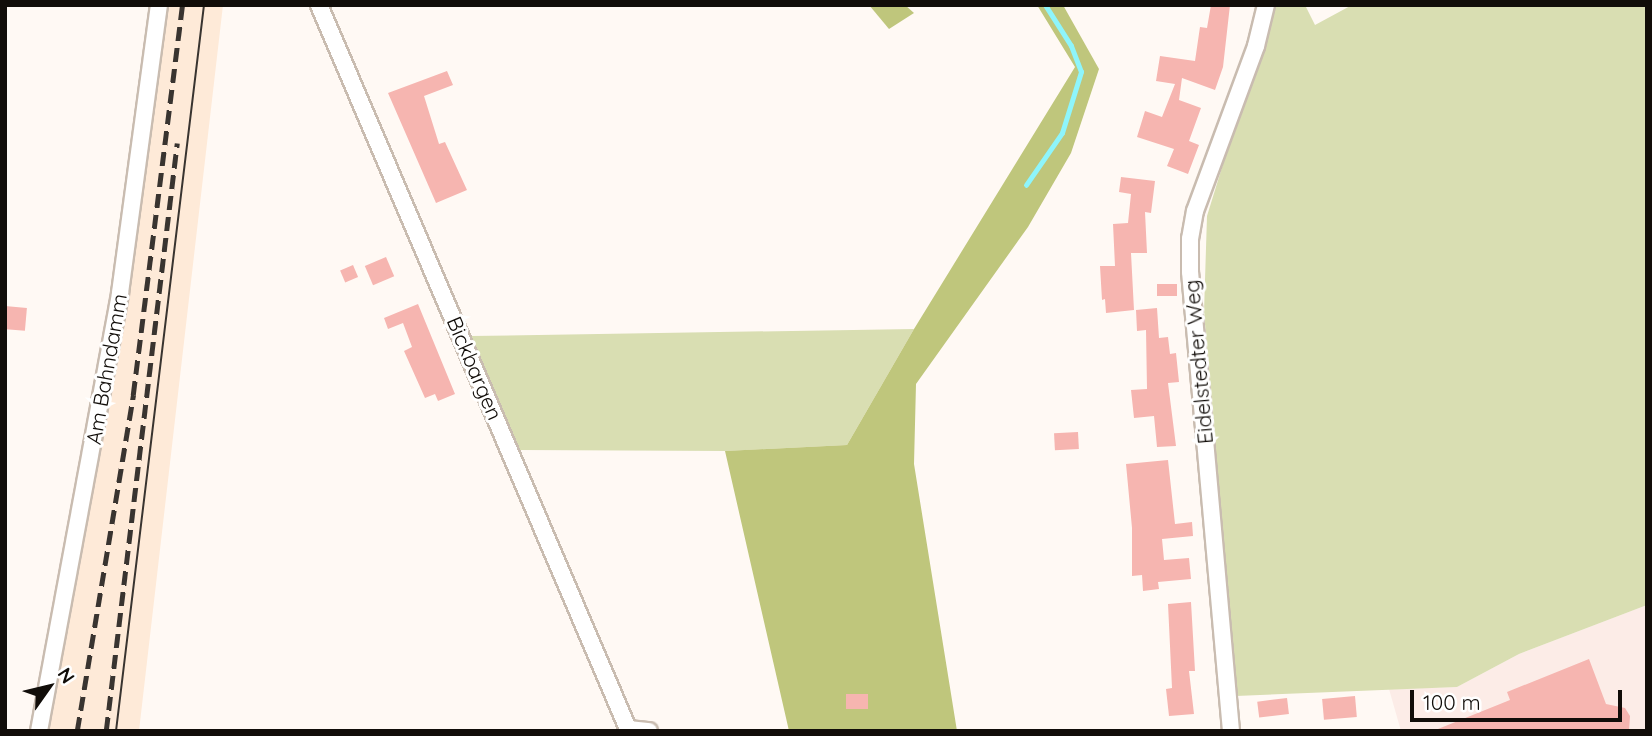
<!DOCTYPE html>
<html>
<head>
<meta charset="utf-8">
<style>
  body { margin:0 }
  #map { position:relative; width:1652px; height:736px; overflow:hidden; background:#fff9f4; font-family:Quicksand,sans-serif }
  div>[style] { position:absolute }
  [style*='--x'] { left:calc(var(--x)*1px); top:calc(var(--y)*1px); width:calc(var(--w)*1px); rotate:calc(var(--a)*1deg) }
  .commercial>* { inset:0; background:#fcece7 }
  .built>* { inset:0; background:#feead8 }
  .green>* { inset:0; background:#d9deb2 }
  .forest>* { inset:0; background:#bfc67c }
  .stream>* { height:4.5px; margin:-2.25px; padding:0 2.25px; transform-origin:2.25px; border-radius:2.25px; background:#8ef5fb }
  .building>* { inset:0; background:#f6b5b0; transform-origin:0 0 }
  .roads { filter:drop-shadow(2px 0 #c9bcb0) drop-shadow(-2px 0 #c9bcb0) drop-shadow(0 2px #c9bcb0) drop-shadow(0 -2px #c9bcb0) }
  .minor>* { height:16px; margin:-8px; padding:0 8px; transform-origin:8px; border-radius:8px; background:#fff }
  .tram>* { height:2px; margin:-1px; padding:0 1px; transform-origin:1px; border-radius:1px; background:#393430 }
  .rail>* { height:4.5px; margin-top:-2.25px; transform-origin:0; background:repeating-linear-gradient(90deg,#393430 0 14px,transparent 0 21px) }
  span { translate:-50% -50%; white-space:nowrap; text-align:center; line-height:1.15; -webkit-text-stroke:6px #fff; paint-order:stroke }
  .street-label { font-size:21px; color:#110d09 }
  .frame { position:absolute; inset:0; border:7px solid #110d09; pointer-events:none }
  .north { position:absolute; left:14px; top:652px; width:70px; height:70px; -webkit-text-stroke:5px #fff; paint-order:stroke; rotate:56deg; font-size:19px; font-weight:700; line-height:28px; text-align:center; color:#110d09 }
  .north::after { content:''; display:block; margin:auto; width:24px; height:32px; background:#110d09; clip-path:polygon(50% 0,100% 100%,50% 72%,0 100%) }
  .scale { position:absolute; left:1410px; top:690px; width:212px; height:32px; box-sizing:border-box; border:4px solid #110d09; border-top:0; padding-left:9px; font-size:21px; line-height:24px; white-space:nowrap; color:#110d09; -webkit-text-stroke:5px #fff; paint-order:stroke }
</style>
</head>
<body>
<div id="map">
  <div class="commercial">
    <div style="clip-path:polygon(1647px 605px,1647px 731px,1401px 731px,1389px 689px,1457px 687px,1519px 654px)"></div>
  </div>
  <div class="built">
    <div style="clip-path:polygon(166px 5px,223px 5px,139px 731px,48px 731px,109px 402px)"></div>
  </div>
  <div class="green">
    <div style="clip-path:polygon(1272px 5px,1305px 5px,1315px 25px,1352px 5px,1647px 5px,1647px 605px,1519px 654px,1457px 687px,1236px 696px,1204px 312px,1207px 216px)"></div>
    <div style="clip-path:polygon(914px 329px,847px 445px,725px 451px,520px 450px,471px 336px)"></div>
  </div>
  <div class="forest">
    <div style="clip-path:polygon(869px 5px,905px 5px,914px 13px,889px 29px)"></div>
    <div style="clip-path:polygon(1037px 5px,1063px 5px,1099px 69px,1071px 153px,1028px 227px,916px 384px,914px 464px,957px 731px,789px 731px,725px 451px,847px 445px,914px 329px,1075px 67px)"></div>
  </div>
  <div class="stream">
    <div style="--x:1026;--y:185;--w:63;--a:-55.3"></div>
    <div style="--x:1062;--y:133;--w:64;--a:-72.7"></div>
    <div style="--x:1081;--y:72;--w:28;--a:-111"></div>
    <div style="--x:1071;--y:46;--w:49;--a:-122.4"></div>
  </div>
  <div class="building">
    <div style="clip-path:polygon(1211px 5px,1230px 5px,1223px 67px,1215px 90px,1182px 78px,1179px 100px,1201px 108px,1189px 141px,1199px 145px,1188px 174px,1167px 166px,1174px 149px,1137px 137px,1145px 111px,1162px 117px,1175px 84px,1156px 81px,1160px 56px,1195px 61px,1200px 27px,1207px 28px)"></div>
    <div style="clip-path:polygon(447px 71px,453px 85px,424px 96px,439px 144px,445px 142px,467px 190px,436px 203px,388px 93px)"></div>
    <div style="clip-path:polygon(1121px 177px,1155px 181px,1151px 213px,1145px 212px,1147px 253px,1131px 253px,1134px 310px,1106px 313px,1105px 299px,1102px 300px,1100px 266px,1115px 266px,1113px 224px,1128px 223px,1131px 194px,1119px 192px)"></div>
    <div style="left:386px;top:257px;width:21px;height:23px;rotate:67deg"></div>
    <div style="left:353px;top:265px;width:13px;height:14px;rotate:67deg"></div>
    <div style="left:1157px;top:284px;width:20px;height:12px"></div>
    <div style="clip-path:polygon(418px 304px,455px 394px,438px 401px,435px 394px,425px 398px,404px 351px,412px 347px,403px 323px,388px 329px,384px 318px)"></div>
    <div style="left:5px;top:306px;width:22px;height:23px;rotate:5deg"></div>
    <div style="clip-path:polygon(1157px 308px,1159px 338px,1168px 337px,1170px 354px,1176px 353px,1179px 382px,1168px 383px,1176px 446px,1157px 447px,1154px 416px,1134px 418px,1131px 390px,1147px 389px,1146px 330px,1137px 331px,1136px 310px)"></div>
    <div style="left:1078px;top:432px;width:17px;height:24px;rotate:87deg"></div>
    <div style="clip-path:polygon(1168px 460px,1175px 524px,1192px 522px,1193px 536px,1162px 539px,1164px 560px,1189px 558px,1191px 579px,1158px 582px,1159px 589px,1143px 591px,1142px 575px,1132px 576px,1132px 528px,1126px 464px)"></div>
    <div style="clip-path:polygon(1191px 602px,1195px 671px,1189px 671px,1194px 714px,1169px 716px,1166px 689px,1172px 688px,1168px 604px)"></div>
    <div style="clip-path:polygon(1589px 659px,1606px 704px,1625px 708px,1630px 716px,1629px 731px,1433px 731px,1510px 700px,1507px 692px)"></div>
    <div style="left:868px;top:694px;width:15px;height:22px;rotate:90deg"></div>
    <div style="left:1355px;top:696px;width:21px;height:33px;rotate:85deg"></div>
    <div style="left:1287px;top:698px;width:16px;height:30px;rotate:83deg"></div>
  </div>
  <div class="roads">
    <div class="minor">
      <div style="--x:319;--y:5;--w:789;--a:66.88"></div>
      <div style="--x:629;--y:729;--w:20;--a:6"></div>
      <div style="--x:39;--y:731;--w:445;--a:-79.5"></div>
      <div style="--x:120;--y:293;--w:291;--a:-82.3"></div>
      <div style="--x:1231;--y:731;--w:461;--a:-95.1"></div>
      <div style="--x:1190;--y:272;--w:33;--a:-90"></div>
      <div style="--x:1190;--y:239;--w:28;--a:-80"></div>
      <div style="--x:1195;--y:211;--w:176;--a:-69.7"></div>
      <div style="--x:1256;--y:46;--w:42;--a:-76.3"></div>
    </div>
  </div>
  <div class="tram">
    <div style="--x:116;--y:731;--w:731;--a:-83.09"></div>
  </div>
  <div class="rail">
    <div style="--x:77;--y:731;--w:341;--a:-80.5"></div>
    <div style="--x:133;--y:395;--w:393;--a:-82.8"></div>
    <div style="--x:106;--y:731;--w:592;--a:-83.11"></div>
  </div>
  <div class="street-label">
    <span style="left:1198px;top:362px;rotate:-95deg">Eidelstedter Weg</span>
    <span style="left:475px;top:368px;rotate:67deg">Bickbargen</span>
    <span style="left:106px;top:369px;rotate:-80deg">Am Bahndamm</span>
  </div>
  <div class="frame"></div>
  <div class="north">N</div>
  <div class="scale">100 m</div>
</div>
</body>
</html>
